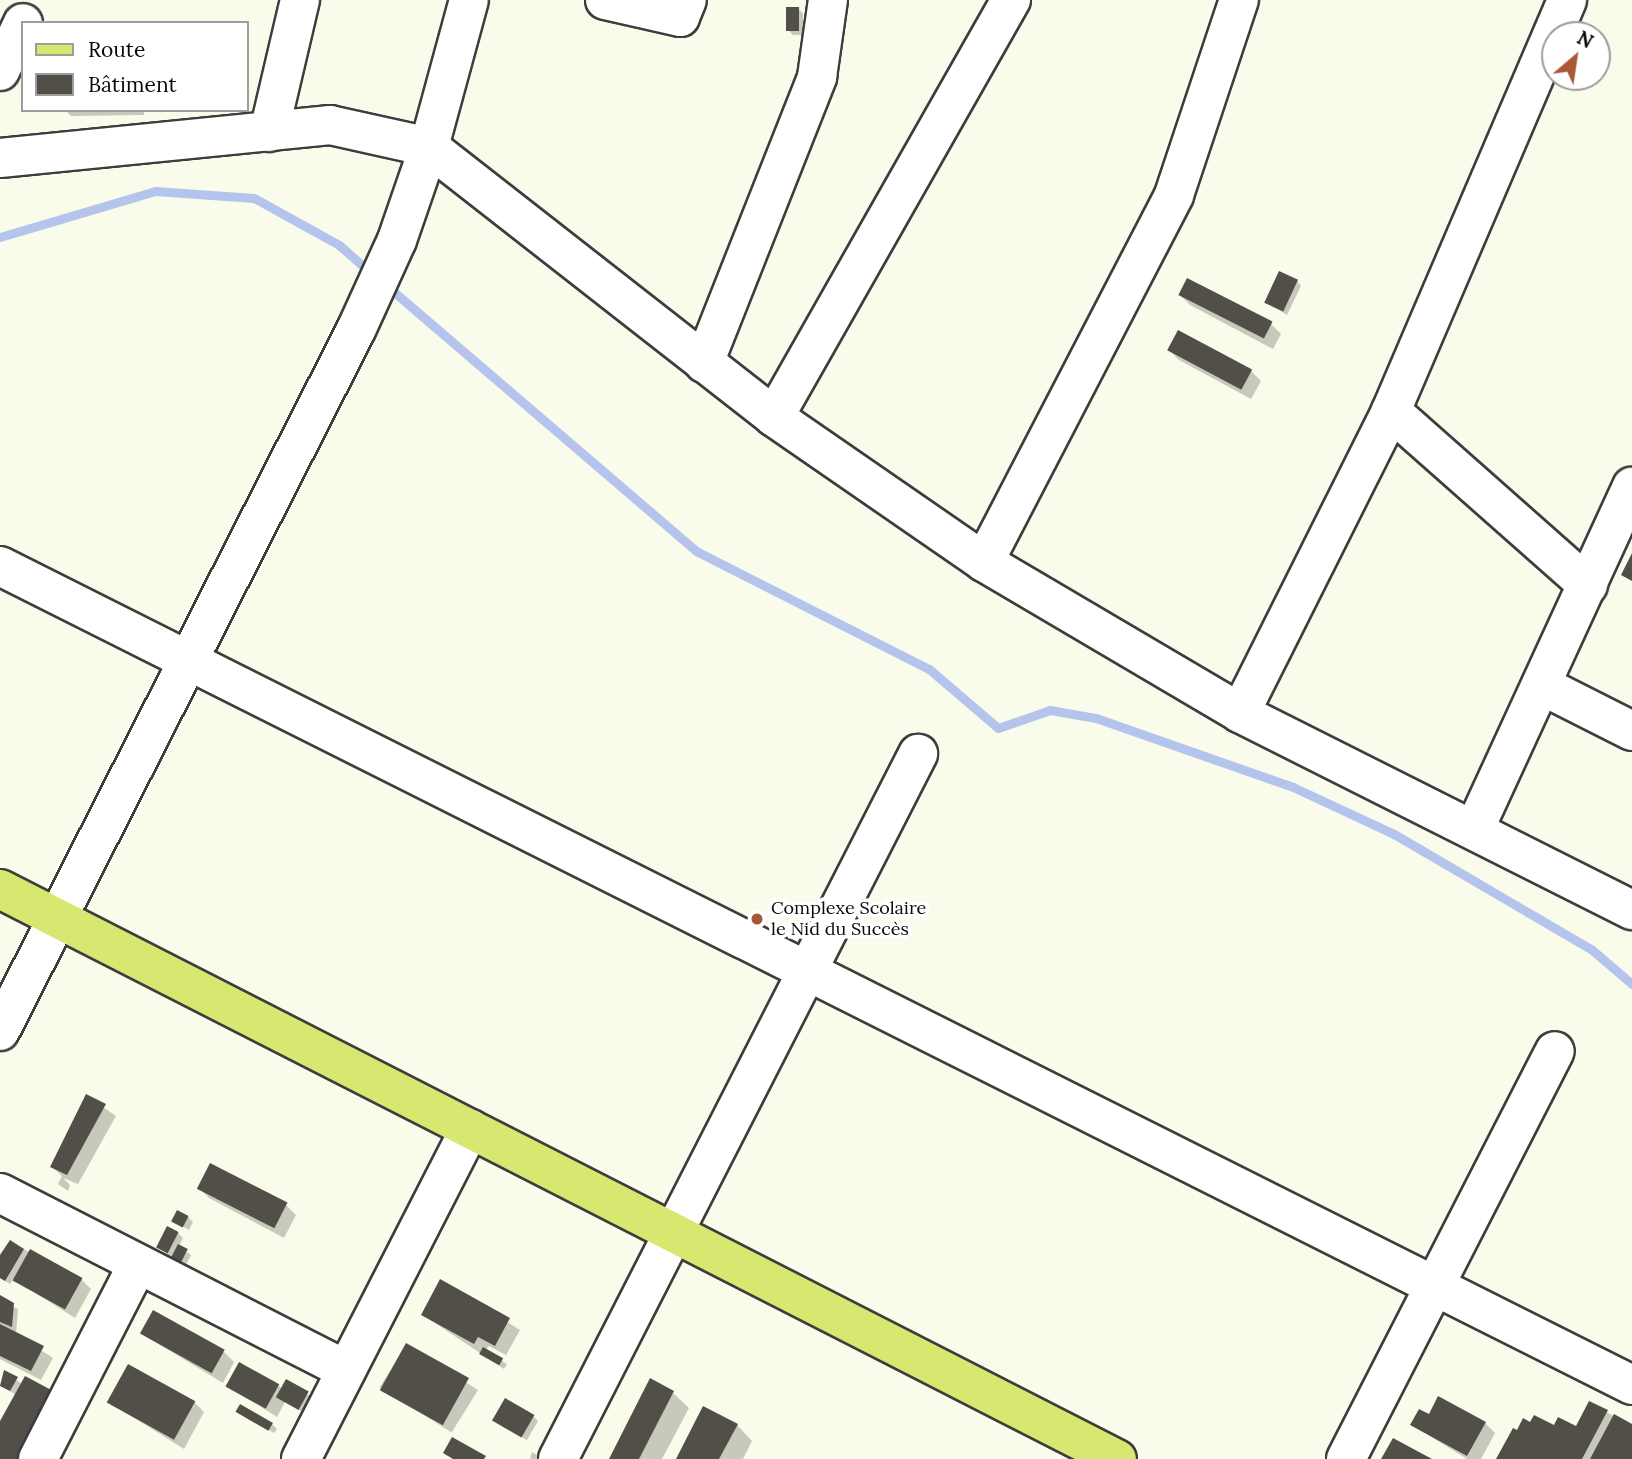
<!DOCTYPE html>
<html>
<head>
<meta charset="utf-8">
<style>
  body { margin:0 }
  #map { position:relative; width:1632px; height:1459px; overflow:hidden; background:#f9fcea; font-family:Lora,serif }
  div>[style] { position:absolute }
  [style*='--x'] { left:calc(var(--x)*1px); top:calc(var(--y)*1px); width:calc(var(--w)*1px); rotate:calc(var(--a)*1deg) }
  .shadow>* { inset:0; background:#0003; transform-origin:0 0 }
  .stream>* { height:9px; margin:-4.5px; padding:0 4.5px; transform-origin:4.5px; border-radius:4.5px; background:#b5c4ed }
  .building>* { inset:0; background:#514f48; transform-origin:0 0 }
  .roads { filter:drop-shadow(2px 0 #3d3d3d) drop-shadow(-2px 0 #3d3d3d) drop-shadow(0 2px #3d3d3d) drop-shadow(0 -2px #3d3d3d) }
  .minor>* { height:38px; margin:-19px; padding:0 19px; transform-origin:19px; border-radius:19px; background:#fff }
  .major>* { height:38px; margin:-19px; padding:0 19px; transform-origin:19px; border-radius:19px; background:#d8e770 }
  .dots>* { width:19px; height:19px; translate:-50% -50%; box-sizing:border-box; border:4px solid #fff; border-radius:50% }
  span { translate:-50% -50%; white-space:nowrap; text-align:center; line-height:1.15; -webkit-text-stroke:7px #fff; paint-order:stroke }
  .poi-label { font-size:18px; color:#0a0a0a }
  .left { translate:0 -50%; text-align:left }
  .legend { position:absolute; left:21px; top:21px; width:228px; height:91px; box-sizing:border-box; background:#fff; border:2px solid #9d9d9d; margin:0; padding:9px 12px; list-style:none; font-size:21px; color:#0a0a0a }
  .legend li { display:flex; align-items:center; gap:14px; height:35px }
  .legend b { width:35px; border:2px solid #9d9d9d }
  .north { position:absolute; left:1541px; top:21px; width:70px; height:70px; box-sizing:border-box; background:#fff; border:2px solid #9d9d9d; border-radius:50%; rotate:29deg; font-size:19px; font-weight:700; line-height:28px; text-align:center; color:#0a0a0a }
  .north::after { content:''; display:block; margin:auto; width:24px; height:32px; background:#a75935; clip-path:polygon(50% 0,100% 100%,50% 72%,0 100%) }
</style>
</head>
<body>
<div id="map">
  <div class="shadow">
    <div style="clip-path:polygon(799px 9px,803px 14px,803px 35px,793px 35px,788px 30px)"></div>
    <div style="clip-path:polygon(65px 110px,144px 110px,144px 115px,71px 116px)"></div>
    <div style="clip-path:polygon(1297px 281px,1301px 286px,1287px 315px,1266px 302px)"></div>
    <div style="clip-path:polygon(1180px 295px,1271px 324px,1281px 334px,1273px 349px,1190px 305px)"></div>
    <div style="clip-path:polygon(1169px 350px,1251px 371px,1261px 381px,1251px 399px,1179px 360px)"></div>
    <div style="clip-path:polygon(87px 1096px,116px 1116px,78px 1184px,63px 1178px,70px 1185px,68px 1191px,58px 1184px,62px 1176px,52px 1167px)"></div>
    <div style="clip-path:polygon(199px 1188px,286px 1205px,296px 1215px,284px 1238px,209px 1198px)"></div>
    <div style="clip-path:polygon(188px 1217px,193px 1222px,189px 1230px,174px 1221px)"></div>
    <div style="clip-path:polygon(178px 1233px,183px 1238px,179px 1246px,191px 1255px,185px 1267px,159px 1248px)"></div>
    <div style="clip-path:polygon(10px 1242px,81px 1279px,91px 1289px,75px 1318px,13px 1279px,10px 1284px,0 1278px,0 1258px)"></div>
    <div style="clip-path:polygon(441px 1281px,520px 1330px,506px 1355px,489px 1346px,486px 1350px,507px 1364px,504px 1369px,423px 1315px)"></div>
    <div style="clip-path:polygon(0 1301px,18px 1309px,16px 1334px,53px 1358px,41px 1380px,0 1359px)"></div>
    <div style="clip-path:polygon(142px 1334px,224px 1352px,234px 1362px,223px 1383px)"></div>
    <div style="left:406px;top:1345px;width:85px;height:50px;rotate:32deg"></div>
    <div style="clip-path:polygon(5px 1372px,22px 1384px,34px 1459px,0 1459px,0 1425px,16px 1395px,0 1385px)"></div>
    <div style="clip-path:polygon(286px 1382px,313px 1398px,305px 1413px,285px 1402px,277px 1417px,228px 1386px,278px 1385px,282px 1389px)"></div>
    <div style="clip-path:polygon(673px 1393px,689px 1408px,662px 1459px,611px 1459px)"></div>
    <div style="clip-path:polygon(109px 1402px,194px 1402px,204px 1412px,184px 1449px)"></div>
    <div style="clip-path:polygon(1590px 1403px,1632px 1426px,1632px 1459px,1498px 1459px,1518px 1432px,1531px 1424px,1576px 1429px)"></div>
    <div style="clip-path:polygon(238px 1411px,272px 1424px,277px 1429px,274px 1433px)"></div>
    <div style="clip-path:polygon(533px 1416px,538px 1421px,527px 1440px,494px 1421px)"></div>
    <div style="clip-path:polygon(1429px 1417px,1485px 1423px,1495px 1433px,1481px 1459px,1467px 1459px,1412px 1425px)"></div>
    <div style="clip-path:polygon(737px 1425px,752px 1441px,743px 1459px,678px 1459px)"></div>
    <div style="clip-path:polygon(532px 1452px,543px 1459px,530px 1459px)"></div>
  </div>
  <div class="stream">
    <div style="--x:0;--y:237;--w:162;--a:-16.5"></div>
    <div style="--x:155;--y:191;--w:99;--a:4"></div>
    <div style="--x:254;--y:198;--w:97;--a:28.9"></div>
    <div style="--x:339;--y:245;--w:43;--a:41.2"></div>
    <div style="--x:387;--y:286;--w:407;--a:40.6"></div>
    <div style="--x:696;--y:551;--w:261;--a:26.9"></div>
    <div style="--x:929;--y:669;--w:91;--a:40.5"></div>
    <div style="--x:998;--y:728;--w:55;--a:-19.1"></div>
    <div style="--x:1050;--y:710;--w:47;--a:9.9"></div>
    <div style="--x:1096;--y:718;--w:209;--a:19.3"></div>
    <div style="--x:1293;--y:787;--w:111;--a:25"></div>
    <div style="--x:1394;--y:834;--w:228;--a:30.3"></div>
    <div style="--x:1591;--y:949;--w:54;--a:40.5"></div>
  </div>
  <div class="building">
    <div style="left:786px;top:7px;width:13px;height:24px"></div>
    <div style="left:1279px;top:271px;width:21px;height:35px;rotate:25deg"></div>
    <div style="left:1187px;top:278px;width:96px;height:19px;rotate:27deg"></div>
    <div style="left:1178px;top:330px;width:84px;height:23px;rotate:28deg"></div>
    <div style="clip-path:polygon(1632px 553px,1632px 581px,1621px 575px)"></div>
    <div style="clip-path:polygon(86px 1094px,106px 1104px,67px 1175px,50px 1167px)"></div>
    <div style="left:210px;top:1163px;width:87px;height:29px;rotate:27deg"></div>
    <div style="left:177px;top:1210px;width:13px;height:13px;rotate:27deg"></div>
    <div style="left:167px;top:1226px;width:13px;height:24px;rotate:27deg"></div>
    <div style="clip-path:polygon(10px 1240px,24px 1249px,5px 1281px,0 1278px,0 1255px)"></div>
    <div style="left:178px;top:1244px;width:11px;height:16px;rotate:27deg"></div>
    <div style="left:30px;top:1249px;width:60px;height:36px;rotate:29deg"></div>
    <div style="clip-path:polygon(440px 1279px,510px 1318px,495px 1346px,478px 1337px,474px 1344px,421px 1315px)"></div>
    <div style="clip-path:polygon(0 1295px,14px 1303px,12px 1327px,0 1322px)"></div>
    <div style="left:153px;top:1310px;width:82px;height:27px;rotate:29deg"></div>
    <div style="clip-path:polygon(0 1324px,44px 1346px,31px 1371px,0 1356px)"></div>
    <div style="left:406px;top:1343px;width:72px;height:54px;rotate:29deg"></div>
    <div style="left:483px;top:1347px;width:23px;height:8px;rotate:29deg"></div>
    <div style="left:239px;top:1362px;width:46px;height:28px;rotate:29deg"></div>
    <div style="left:128px;top:1364px;width:77px;height:44px;rotate:29deg"></div>
    <div style="clip-path:polygon(4px 1370px,18px 1377px,10px 1391px,0 1386px)"></div>
    <div style="clip-path:polygon(25px 1376px,55px 1392px,18px 1459px,0 1459px,0 1421px)"></div>
    <div style="clip-path:polygon(650px 1378px,674px 1391px,639px 1459px,609px 1459px)"></div>
    <div style="left:286px;top:1379px;width:26px;height:21px;rotate:29deg"></div>
    <div style="clip-path:polygon(1438px 1396px,1486px 1422px,1467px 1456px,1410px 1425px,1419px 1409px,1429px 1414px)"></div>
    <div style="left:505px;top:1398px;width:34px;height:26px;rotate:30deg"></div>
    <div style="clip-path:polygon(1589px 1401px,1608px 1410px,1582px 1459px,1496px 1459px,1513px 1428px,1517px 1430px,1523px 1418px,1530px 1422px,1534px 1415px,1554px 1425px,1558px 1417px,1576px 1426px)"></div>
    <div style="left:240px;top:1404px;width:38px;height:9px;rotate:30deg"></div>
    <div style="clip-path:polygon(703px 1406px,738px 1424px,719px 1459px,676px 1459px)"></div>
    <div style="clip-path:polygon(1614px 1414px,1632px 1424px,1632px 1459px,1590px 1459px)"></div>
    <div style="clip-path:polygon(452px 1437px,486px 1456px,484px 1459px,453px 1459px,443px 1453px)"></div>
    <div style="clip-path:polygon(1393px 1438px,1432px 1459px,1381px 1459px)"></div>
  </div>
  <div class="roads">
    <div class="minor">
      <div style="--x:605;--y:0;--w:77;--a:12.8"></div>
      <div style="--x:680;--y:17;--w:18;--a:-68"></div>
      <div style="--x:0;--y:71;--w:53;--a:-64.4"></div>
      <div style="--x:269;--y:132;--w:136;--a:-76.8"></div>
      <div style="--x:0;--y:158;--w:332;--a:-5.7"></div>
      <div style="--x:330;--y:125;--w:101;--a:12.5"></div>
      <div style="--x:429;--y:147;--w:438;--a:38"></div>
      <div style="--x:774;--y:417;--w:255;--a:34.6"></div>
      <div style="--x:984;--y:562;--w:297;--a:30.5"></div>
      <div style="--x:1240;--y:713;--w:439;--a:26.7"></div>
      <div style="--x:704;--y:363;--w:308;--a:-68.4"></div>
      <div style="--x:817;--y:77;--w:78;--a:-81.9"></div>
      <div style="--x:1391;--y:411;--w:263;--a:41.5"></div>
      <div style="--x:774;--y:417;--w:480;--a:-60.4"></div>
      <div style="--x:984;--y:562;--w:413;--a:-62.6"></div>
      <div style="--x:1174;--y:195;--w:206;--a:-71.6"></div>
      <div style="--x:0;--y:566;--w:1826;--a:26.65"></div>
      <div style="--x:1541;--y:685;--w:102;--a:26.8"></div>
      <div style="--x:1240;--y:713;--w:338;--a:-63.4"></div>
      <div style="--x:1391;--y:411;--w:447;--a:-66.8"></div>
      <div style="--x:1474;--y:830;--w:378;--a:-65.3"></div>
      <div style="--x:0;--y:1031;--w:786;--a:-63.08"></div>
      <div style="--x:356;--y:330;--w:99;--a:-65.5"></div>
      <div style="--x:397;--y:240;--w:98;--a:-71"></div>
      <div style="--x:429;--y:147;--w:152;--a:-74.8"></div>
      <div style="--x:0;--y:1193;--w:389;--a:27.1"></div>
      <div style="--x:38;--y:1459;--w:219;--a:-62.9"></div>
      <div style="--x:301;--y:1459;--w:371;--a:-62.9"></div>
      <div style="--x:558;--y:1459;--w:792;--a:-62.95"></div>
      <div style="--x:1346;--y:1459;--w:458;--a:-62.9"></div>
    </div>
    <div class="major">
      <div style="--x:0;--y:889;--w:1254;--a:27.04"></div>
    </div>
  </div>
  <div class="dots">
    <div style="left:757px;top:919px;background:#a75935"></div>
  </div>
  <div class="poi-label">
    <span class="left" style="left:771px;top:919px">Complexe Scolaire<br>le Nid du Succès</span>
  </div>
  <ul class="legend">
  <li><b style="height:9px;background:#d8e770"></b>Route</li>
  <li><b style="height:19px;background:#514f48"></b>Bâtiment</li>
  </ul>
  <div class="north">N</div>
</div>
</body>
</html>
